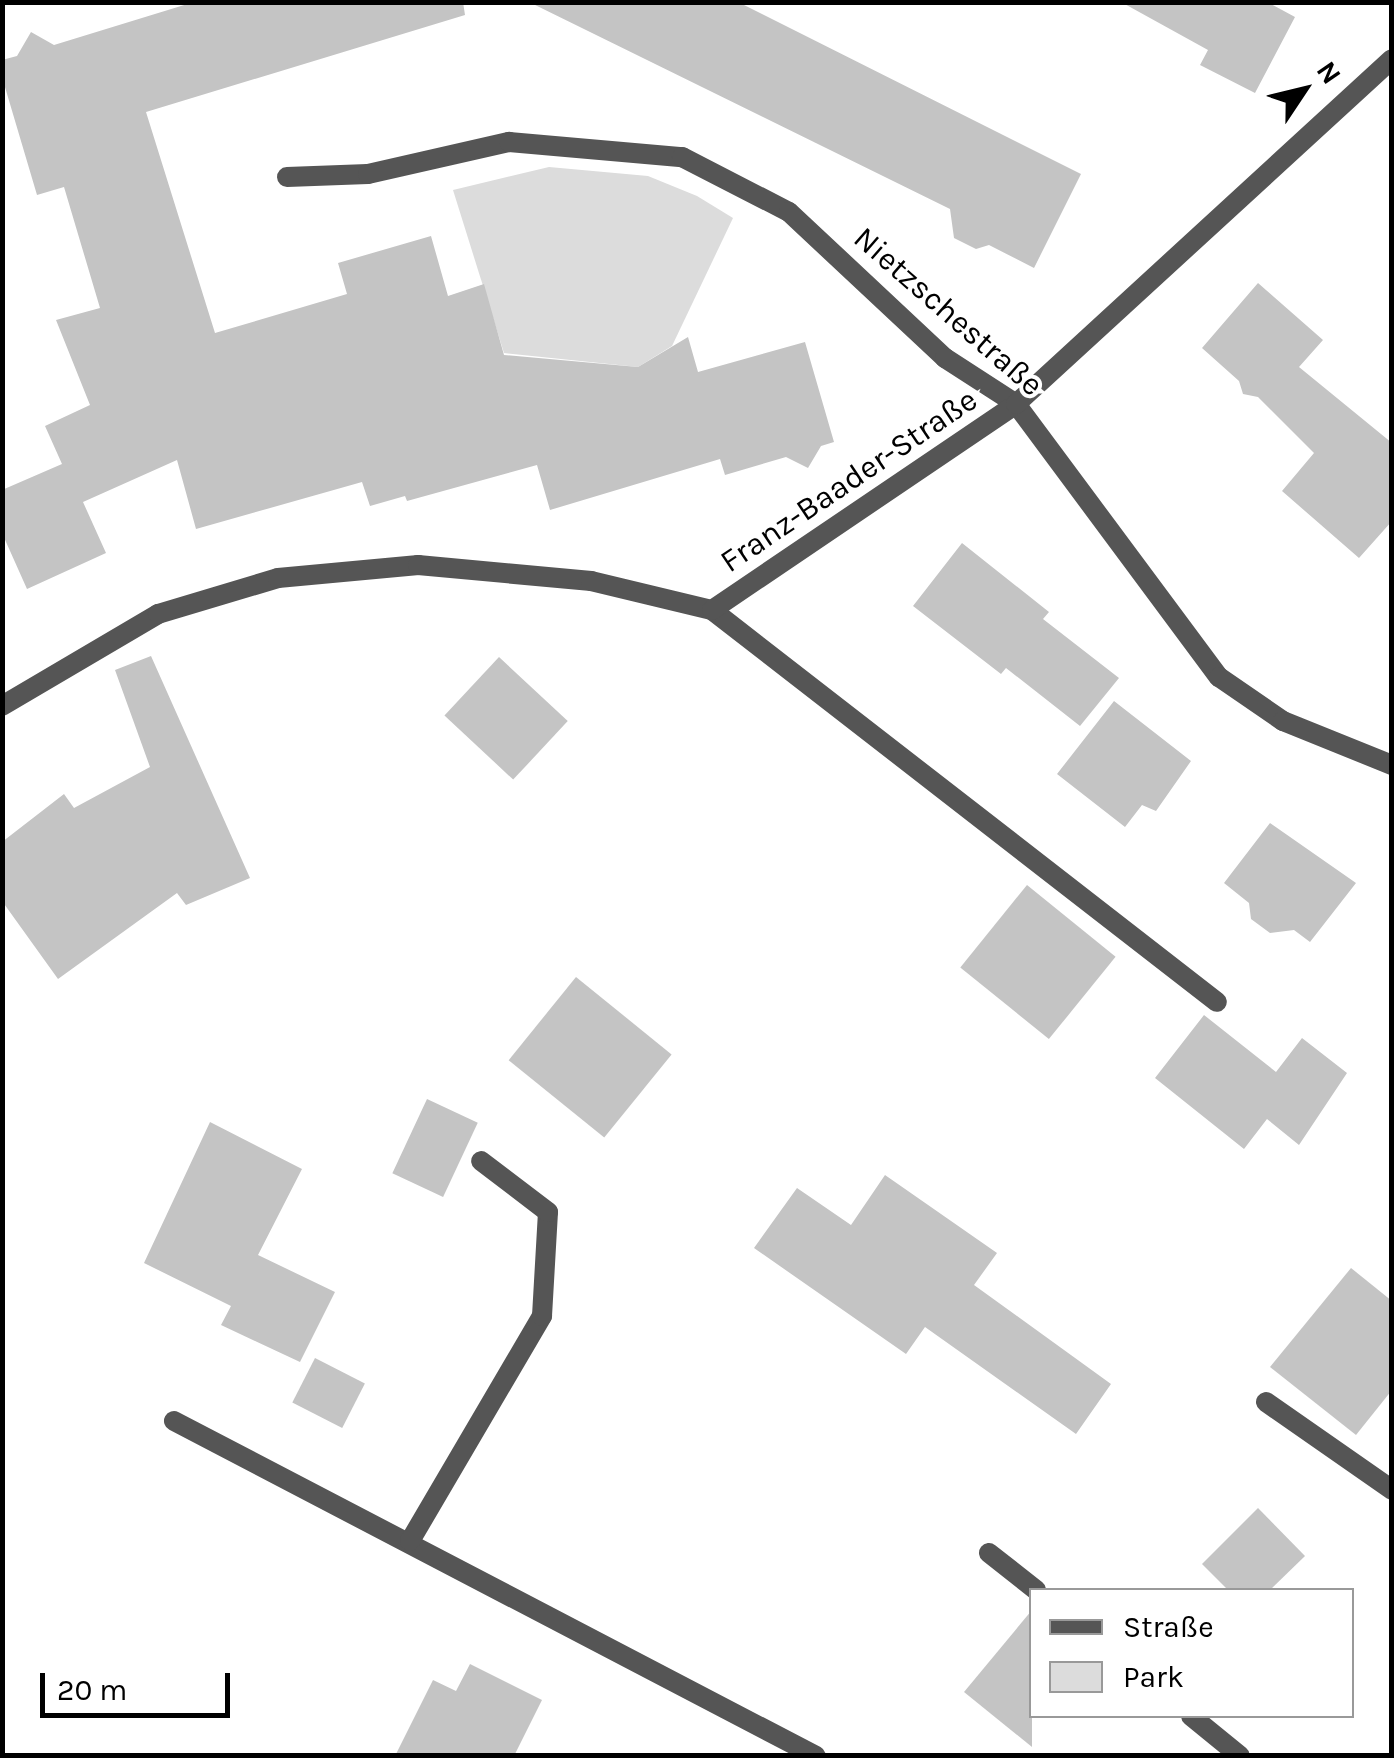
<!DOCTYPE html>
<html>
<head>
<meta charset="utf-8">
<style>
  body { margin:0 }
  #map { position:relative; width:1394px; height:1758px; overflow:hidden; background:#fff; font-family:Karla,sans-serif }
  div>[style] { position:absolute }
  [style*='--x'] { left:calc(var(--x)*1px); top:calc(var(--y)*1px); width:calc(var(--w)*1px); rotate:calc(var(--a)*1deg) }
  .green>* { inset:0; background:#dcdcdc }
  .building>* { inset:0; background:#c4c4c4; transform-origin:0 0 }
  .service>* { height:20px; margin:-10px; padding:0 10px; transform-origin:10px; border-radius:10px; background:#555 }
  .minor>* { height:20px; margin:-10px; padding:0 10px; transform-origin:10px; border-radius:10px; background:#555 }
  span { translate:-50% -50%; white-space:nowrap; text-align:center; line-height:1.15; -webkit-text-stroke:8px #fff; paint-order:stroke }
  .street-label { font-size:32px; color:#000 }
  .frame { position:absolute; inset:0; border:5px solid #000; pointer-events:none }
  .legend { position:absolute; left:1029px; top:1588px; width:325px; height:130px; box-sizing:border-box; background:#fff; border:2px solid #999; margin:0; padding:12px 18px; list-style:none; font-size:30px; color:#000 }
  .legend li { display:flex; align-items:center; gap:20px; height:50px }
  .legend b { width:50px; border:2px solid #999 }
  .north { position:absolute; left:1254px; top:40px; width:100px; height:100px; -webkit-text-stroke:8px #fff; paint-order:stroke; rotate:55deg; font-size:28px; font-weight:700; line-height:40px; text-align:center; color:#000 }
  .north::after { content:''; display:block; margin:auto; width:35px; height:45px; background:#000; clip-path:polygon(50% 0,100% 100%,50% 72%,0 100%) }
  .scale { position:absolute; left:40px; top:1673px; width:190px; height:45px; box-sizing:border-box; border:5px solid #000; border-top:0; padding-left:12px; font-size:30px; line-height:35px; white-space:nowrap; color:#000; -webkit-text-stroke:8px #fff; paint-order:stroke }
</style>
</head>
<body>
<div id="map">
  <div class="green">
    <div style="clip-path:polygon(549px 167px,648px 176px,697px 196px,733px 218px,672px 346px,638px 367px,504px 353px,453px 190px)"></div>
  </div>
  <div class="building">
    <div style="clip-path:polygon(194px 2px,463px 2px,465px 15px,146px 112px,215px 333px,347px 294px,338px 263px,431px 236px,448px 296px,484px 284px,504px 355px,638px 367px,688px 337px,698px 372px,805px 342px,834px 442px,821px 446px,808px 468px,786px 457px,725px 475px,720px 459px,550px 510px,537px 465px,407px 501px,405px 496px,370px 506px,362px 482px,196px 529px,177px 460px,83px 502px,106px 553px,27px 589px,2px 533px,2px 490px,62px 464px,45px 426px,90px 405px,56px 320px,100px 308px,64px 187px,37px 195px,2px 77px,2px 60px,17px 56px,31px 32px,54px 45px)"></div>
    <div style="clip-path:polygon(529px 2px,738px 2px,1081px 174px,1034px 268px,989px 245px,976px 249px,954px 238px,950px 209px)"></div>
    <div style="clip-path:polygon(1121px 2px,1267px 2px,1295px 17px,1255px 93px,1200px 65px,1208px 50px)"></div>
    <div style="clip-path:polygon(1258px 283px,1323px 340px,1299px 367px,1392px 443px,1392px 521px,1359px 558px,1282px 491px,1314px 453px,1258px 397px,1243px 394px,1239px 381px,1202px 348px)"></div>
    <div style="clip-path:polygon(962px 543px,1049px 612px,1043px 619px,1119px 678px,1080px 726px,1006px 668px,1001px 674px,913px 606px)"></div>
    <div style="clip-path:polygon(151px 656px,250px 878px,186px 905px,177px 893px,58px 979px,2px 901px,2px 842px,64px 794px,74px 808px,150px 767px,115px 670px)"></div>
    <div style="left:499px;top:657px;width:94px;height:80px;rotate:43deg"></div>
    <div style="clip-path:polygon(1114px 701px,1191px 761px,1156px 811px,1142px 805px,1125px 827px,1057px 774px)"></div>
    <div style="clip-path:polygon(1270px 823px,1356px 883px,1310px 942px,1294px 930px,1270px 933px,1251px 919px,1249px 903px,1224px 883px)"></div>
    <div style="left:1027px;top:885px;width:114px;height:106px;rotate:39deg"></div>
    <div style="left:576px;top:977px;width:123px;height:107px;rotate:39deg"></div>
    <div style="clip-path:polygon(1204px 1015px,1276px 1072px,1302px 1038px,1347px 1073px,1299px 1145px,1267px 1119px,1244px 1149px,1155px 1078px)"></div>
    <div style="left:427px;top:1099px;width:56px;height:82px;rotate:25deg"></div>
    <div style="clip-path:polygon(210px 1122px,302px 1169px,258px 1255px,335px 1292px,300px 1362px,221px 1325px,231px 1306px,144px 1263px)"></div>
    <div style="clip-path:polygon(885px 1175px,997px 1253px,974px 1285px,1111px 1384px,1076px 1434px,925px 1327px,906px 1354px,754px 1248px,797px 1188px,851px 1225px)"></div>
    <div style="clip-path:polygon(1351px 1268px,1392px 1301px,1392px 1390px,1356px 1435px,1270px 1367px)"></div>
    <div style="left:315px;top:1358px;width:56px;height:50px;rotate:27deg"></div>
    <div style="clip-path:polygon(1258px 1508px,1305px 1556px,1270px 1590px,1228px 1590px,1202px 1564px)"></div>
    <div style="clip-path:polygon(1032px 1610px,1032px 1747px,964px 1692px)"></div>
    <div style="clip-path:polygon(470px 1664px,542px 1700px,514px 1756px,395px 1756px,433px 1680px,456px 1691px)"></div>
  </div>
  <div class="service">
    <div style="--x:712;--y:610;--w:639;--a:37.82"></div>
    <div style="--x:1266;--y:1402;--w:154;--a:34.9"></div>
    <div style="--x:174;--y:1421;--w:724;--a:27.56"></div>
    <div style="--x:410;--y:1541;--w:261;--a:-59.6"></div>
    <div style="--x:542;--y:1316;--w:104;--a:-86.7"></div>
    <div style="--x:548;--y:1212;--w:84;--a:-142.7"></div>
    <div style="--x:989;--y:1553;--w:60;--a:38.2"></div>
    <div style="--x:1191;--y:1716;--w:63;--a:39.2"></div>
  </div>
  <div class="minor">
    <div style="--x:287;--y:177;--w:81;--a:-2.1"></div>
    <div style="--x:368;--y:174;--w:145;--a:-12.8"></div>
    <div style="--x:509;--y:142;--w:174;--a:5"></div>
    <div style="--x:682;--y:157;--w:120;--a:27.2"></div>
    <div style="--x:789;--y:212;--w:214;--a:43.1"></div>
    <div style="--x:945;--y:358;--w:85;--a:32.9"></div>
    <div style="--x:1016;--y:404;--w:340;--a:53.4"></div>
    <div style="--x:1219;--y:677;--w:78;--a:34.5"></div>
    <div style="--x:1283;--y:721;--w:118;--a:22"></div>
    <div style="--x:2;--y:706;--w:181;--a:-30.5"></div>
    <div style="--x:158;--y:614;--w:125;--a:-16.7"></div>
    <div style="--x:278;--y:578;--w:141;--a:-5.3"></div>
    <div style="--x:418;--y:565;--w:174;--a:5.3"></div>
    <div style="--x:591;--y:581;--w:124;--a:13.5"></div>
    <div style="--x:712;--y:610;--w:367;--a:-34.1"></div>
    <div style="--x:1016;--y:404;--w:510;--a:-42.54"></div>
  </div>
  <div class="street-label">
    <span style="left:948px;top:312px;rotate:41deg">Nietzschestraße</span>
    <span style="left:849px;top:481px;rotate:-34deg">Franz-Baader-Straße</span>
  </div>
  <div class="frame"></div>
  <ul class="legend">
  <li><b style="height:12px;background:#555"></b>Straße</li>
  <li><b style="height:28px;background:#dcdcdc"></b>Park</li>
  </ul>
  <div class="north">N</div>
  <div class="scale">20 m</div>
</div>
</body>
</html>
